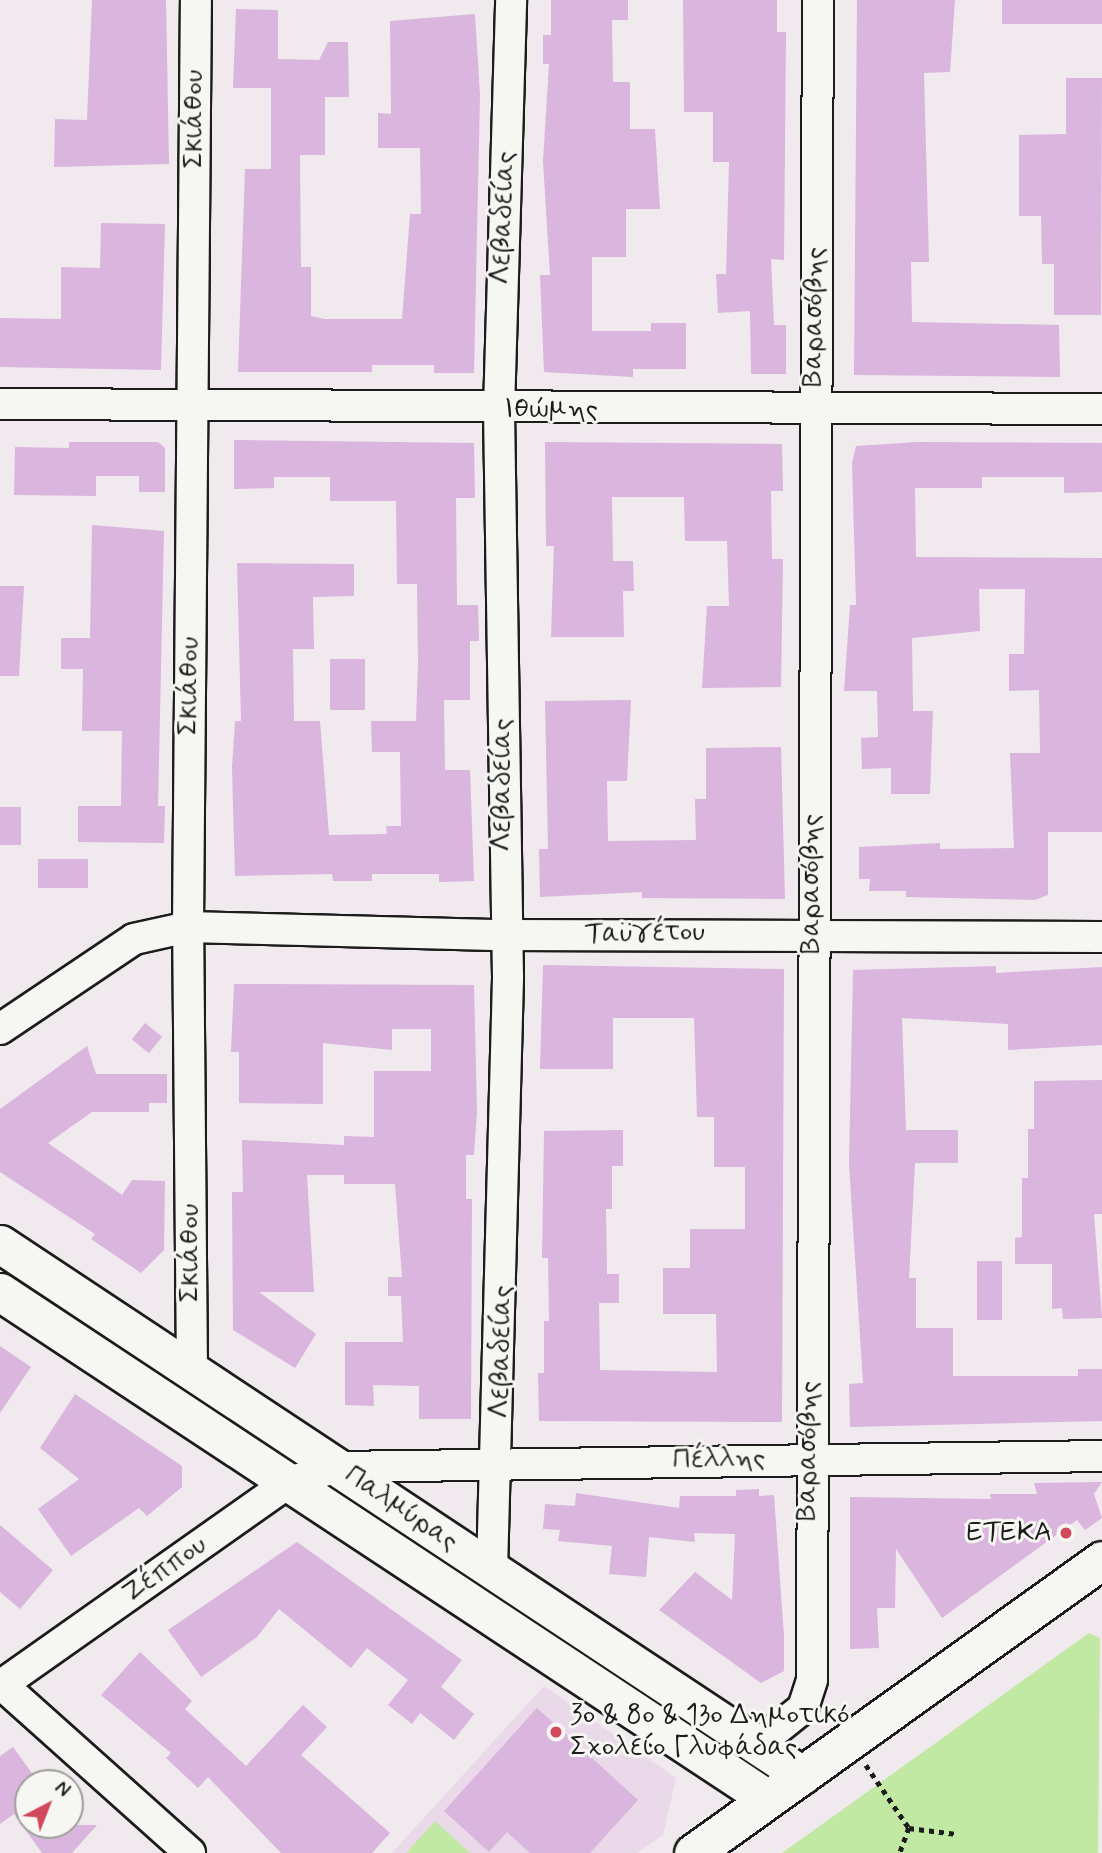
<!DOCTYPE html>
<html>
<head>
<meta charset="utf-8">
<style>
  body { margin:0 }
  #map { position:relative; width:1102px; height:1853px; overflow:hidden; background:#f0e9ee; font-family:Mynerve,sans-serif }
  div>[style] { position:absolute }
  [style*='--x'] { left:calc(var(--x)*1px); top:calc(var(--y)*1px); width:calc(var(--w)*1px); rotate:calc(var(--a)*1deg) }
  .built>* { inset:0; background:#e9d9e9 }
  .green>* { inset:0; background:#c1e9a4 }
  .building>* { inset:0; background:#dab5de; transform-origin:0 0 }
  .path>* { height:4.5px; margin-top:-2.25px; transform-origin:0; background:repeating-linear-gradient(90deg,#1c1c1c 0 5px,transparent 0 10px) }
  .roads { filter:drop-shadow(2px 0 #1c1c1c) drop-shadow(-2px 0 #1c1c1c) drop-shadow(0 2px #1c1c1c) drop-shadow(0 -2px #1c1c1c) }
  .minor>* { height:30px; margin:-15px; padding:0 15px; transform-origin:15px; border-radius:15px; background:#f6f6f2 }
  .major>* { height:37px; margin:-18.5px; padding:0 18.5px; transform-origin:18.5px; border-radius:18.5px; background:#f6f6f2 }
  .dots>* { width:19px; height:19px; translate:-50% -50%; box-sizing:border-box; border:4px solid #f6f6f2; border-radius:50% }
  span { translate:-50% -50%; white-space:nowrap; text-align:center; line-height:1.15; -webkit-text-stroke:6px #f6f6f2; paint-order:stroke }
  .street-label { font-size:28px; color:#1c1c1c }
  .poi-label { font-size:28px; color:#1c1c1c }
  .right { translate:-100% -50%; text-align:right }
  .left { translate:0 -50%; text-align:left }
  .north { position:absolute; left:14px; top:1769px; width:70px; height:70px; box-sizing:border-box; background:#f6f6f2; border:2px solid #9f9f9c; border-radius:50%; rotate:42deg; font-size:19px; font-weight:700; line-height:28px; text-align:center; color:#1c1c1c }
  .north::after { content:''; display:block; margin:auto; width:24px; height:32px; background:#d1495b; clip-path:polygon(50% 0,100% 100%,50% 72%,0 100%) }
</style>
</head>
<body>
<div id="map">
  <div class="built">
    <div style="clip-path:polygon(544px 1686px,676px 1778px,663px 1835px,637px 1853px,392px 1853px)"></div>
  </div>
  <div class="green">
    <div style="clip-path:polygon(1089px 1633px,1100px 1638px,1098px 1853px,782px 1853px)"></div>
    <div style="clip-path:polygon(435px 1821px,470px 1853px,406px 1853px)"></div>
  </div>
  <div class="building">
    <div style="clip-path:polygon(92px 0,166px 0,169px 164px,54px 167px,55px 119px,87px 120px)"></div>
    <div style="clip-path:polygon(551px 0,628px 0,628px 20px,612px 20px,613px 82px,630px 82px,630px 129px,655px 129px,660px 209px,626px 209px,626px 257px,592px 257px,592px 331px,651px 331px,651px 323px,686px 323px,686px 369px,633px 369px,633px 377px,544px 372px,540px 275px,550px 275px,543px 161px,549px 64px,543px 64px,543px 35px,551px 35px)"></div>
    <div style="clip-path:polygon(683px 0,777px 0,777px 32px,786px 32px,784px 260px,771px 259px,774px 325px,786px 325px,786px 374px,751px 374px,750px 311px,718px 313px,716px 274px,726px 274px,729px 162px,713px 162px,713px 112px,684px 112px)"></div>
    <div style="clip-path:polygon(857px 0,955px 0,950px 72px,924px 73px,929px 262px,911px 262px,912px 322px,1059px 325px,1060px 377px,854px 375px)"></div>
    <div style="left:1002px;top:0;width:100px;height:24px"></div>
    <div style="clip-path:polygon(236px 9px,278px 10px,278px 59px,319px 60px,328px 42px,348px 42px,349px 97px,325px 97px,325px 155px,300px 155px,301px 267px,311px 267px,311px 316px,325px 319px,402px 319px,410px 214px,421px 214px,420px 148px,378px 148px,378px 113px,391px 114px,390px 21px,475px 14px,480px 95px,474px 373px,434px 373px,434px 365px,372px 365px,372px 372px,238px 372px,245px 169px,271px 169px,271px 88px,233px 88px)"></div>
    <div style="clip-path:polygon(1066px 78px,1102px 78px,1101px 315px,1054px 315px,1054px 264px,1042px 264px,1041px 216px,1019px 216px,1019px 135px,1066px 134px)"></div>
    <div style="clip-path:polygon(101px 223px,165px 224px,161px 370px,0 367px,0 318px,61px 319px,61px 267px,100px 268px)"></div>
    <div style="clip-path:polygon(234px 440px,474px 443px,475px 498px,456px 498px,457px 605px,478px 605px,479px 641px,470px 641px,470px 700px,444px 700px,445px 770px,470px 770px,474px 881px,439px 882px,439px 874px,372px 874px,372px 881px,333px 881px,332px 874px,235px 876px,232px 768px,235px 721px,241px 721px,237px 563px,354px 564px,354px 596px,313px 597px,314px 649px,293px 649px,294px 721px,320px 721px,329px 835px,387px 834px,386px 826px,401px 826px,400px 752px,372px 752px,371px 721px,416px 721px,418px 664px,417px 584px,397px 584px,396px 501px,330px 501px,330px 477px,274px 477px,274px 488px,234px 489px)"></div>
    <div style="clip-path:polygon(69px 442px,158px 442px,165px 448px,165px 492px,139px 492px,139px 476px,96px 476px,96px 496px,14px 495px,15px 447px,69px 448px)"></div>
    <div style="clip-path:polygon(545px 442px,782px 444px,783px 491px,771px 491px,772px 559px,783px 559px,781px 687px,702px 688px,707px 606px,729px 606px,727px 541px,685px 541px,684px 497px,612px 497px,613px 561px,633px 561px,634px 591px,623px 591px,624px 637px,551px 637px,554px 546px,546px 546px)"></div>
    <div style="clip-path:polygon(917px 442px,1102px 443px,1102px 492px,1064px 493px,1064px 477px,982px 477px,982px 488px,915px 488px,916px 557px,1102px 558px,1102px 832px,1048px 832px,1048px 895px,1035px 900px,906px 897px,906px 891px,869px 891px,870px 879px,859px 879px,859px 847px,940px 843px,940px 849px,1014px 848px,1010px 753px,1040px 753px,1039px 690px,1009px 691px,1009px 654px,1024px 654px,1025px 589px,979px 589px,980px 631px,912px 638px,913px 711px,933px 711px,930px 794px,891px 794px,891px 768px,862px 769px,861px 738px,878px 737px,877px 691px,844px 691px,850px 605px,856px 605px,852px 463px,856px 446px)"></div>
    <div style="clip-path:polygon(92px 525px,164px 531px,158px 806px,165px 806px,164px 843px,78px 842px,78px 806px,121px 806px,122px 731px,82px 731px,83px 669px,61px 669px,61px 638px,90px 638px)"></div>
    <div style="clip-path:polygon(0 586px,24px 586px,19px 676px,0 676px)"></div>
    <div style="left:330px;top:659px;width:35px;height:51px"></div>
    <div style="clip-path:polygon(631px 700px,627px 781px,607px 781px,608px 841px,696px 840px,695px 799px,706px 799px,706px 748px,781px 747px,785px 899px,642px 898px,642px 892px,540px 897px,539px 849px,548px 849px,545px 701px)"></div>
    <div style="left:0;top:807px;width:21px;height:38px"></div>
    <div style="left:38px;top:859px;width:50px;height:29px"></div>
    <div style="clip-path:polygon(543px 965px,784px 969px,782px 1422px,539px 1421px,538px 1373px,544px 1373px,544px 1321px,549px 1321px,548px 1258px,542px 1258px,544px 1131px,623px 1130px,623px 1166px,612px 1166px,612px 1209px,606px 1209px,607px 1274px,619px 1274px,619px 1303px,599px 1303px,600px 1370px,717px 1372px,716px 1314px,663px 1314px,663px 1268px,690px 1268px,690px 1229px,745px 1229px,745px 1167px,714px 1167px,714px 1117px,697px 1117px,694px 1018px,613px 1018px,613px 1069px,540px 1069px)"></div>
    <div style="clip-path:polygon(996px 966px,996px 973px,1102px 967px,1102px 1045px,1008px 1050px,1008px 1024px,902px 1018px,906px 1130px,958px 1130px,958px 1163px,915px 1163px,909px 1278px,916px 1278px,916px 1328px,953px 1328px,953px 1376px,1078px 1376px,1078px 1369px,1102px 1369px,1102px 1421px,850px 1427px,849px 1384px,863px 1383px,849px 1164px,853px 970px)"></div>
    <div style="clip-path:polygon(234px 984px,474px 985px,477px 1111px,474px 1155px,466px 1155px,466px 1199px,472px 1199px,471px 1419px,419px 1419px,419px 1386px,373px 1385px,374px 1406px,345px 1405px,345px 1342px,403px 1342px,401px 1296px,388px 1296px,388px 1277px,402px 1277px,395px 1184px,344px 1184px,344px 1175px,307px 1175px,314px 1292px,259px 1292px,316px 1334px,295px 1368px,233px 1330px,232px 1192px,243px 1192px,242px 1140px,344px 1145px,344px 1136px,374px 1137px,374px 1071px,431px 1071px,431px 1029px,392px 1029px,392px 1050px,323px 1043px,323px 1104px,239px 1103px,239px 1052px,231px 1052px)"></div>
    <div style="left:145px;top:1023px;width:22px;height:21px;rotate:39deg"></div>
    <div style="clip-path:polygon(87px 1046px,96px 1074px,167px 1074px,167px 1103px,149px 1103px,149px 1112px,92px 1112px,48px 1143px,122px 1195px,132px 1180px,165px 1181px,164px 1250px,141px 1273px,91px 1239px,95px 1234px,0 1172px,0 1109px)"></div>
    <div style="clip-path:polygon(1102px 1080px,1102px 1214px,1094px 1214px,1102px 1318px,1063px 1319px,1062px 1308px,1052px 1309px,1052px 1264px,1015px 1264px,1015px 1238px,1022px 1237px,1022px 1178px,1028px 1178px,1028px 1129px,1034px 1129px,1034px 1081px)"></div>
    <div style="left:977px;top:1261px;width:25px;height:59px"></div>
    <div style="clip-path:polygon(0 1346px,31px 1367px,0 1413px)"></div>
    <div style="clip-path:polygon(75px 1394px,182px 1466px,182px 1487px,147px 1516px,139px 1508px,71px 1556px,38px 1509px,79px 1479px,40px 1448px)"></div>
    <div style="clip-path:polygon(1102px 1482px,1094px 1494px,1102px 1518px,1085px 1530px,1077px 1520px,942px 1618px,896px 1549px,895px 1608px,877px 1608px,879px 1648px,850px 1649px,850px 1497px,991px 1499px,990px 1494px,1037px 1494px,1034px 1483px)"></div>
    <div style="clip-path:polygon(759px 1489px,759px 1496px,774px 1495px,784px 1636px,784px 1671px,761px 1683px,659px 1610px,695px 1572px,732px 1600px,735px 1534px,694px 1533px,695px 1542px,649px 1537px,646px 1577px,609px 1574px,612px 1546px,558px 1541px,560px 1530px,543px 1529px,545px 1504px,575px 1506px,576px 1493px,679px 1508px,680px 1496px,736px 1496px,736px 1490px)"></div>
    <div style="clip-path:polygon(0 1525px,53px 1570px,20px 1609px,0 1592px)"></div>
    <div style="clip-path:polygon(297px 1542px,462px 1660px,441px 1687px,474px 1714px,454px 1740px,420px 1713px,412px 1724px,388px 1705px,408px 1680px,367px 1648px,351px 1668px,279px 1609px,257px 1637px,201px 1677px,168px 1630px)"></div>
    <div style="clip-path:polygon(140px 1652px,192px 1701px,185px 1709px,246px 1766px,303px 1705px,327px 1727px,301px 1755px,390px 1833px,372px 1853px,281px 1853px,208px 1777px,198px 1788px,166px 1758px,171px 1753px,101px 1695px)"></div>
    <div style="clip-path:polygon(537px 1708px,638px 1800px,590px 1853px,530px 1853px,507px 1832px,489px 1852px,444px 1811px)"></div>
    <div style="clip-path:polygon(13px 1747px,39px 1783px,28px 1783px,28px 1825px,97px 1825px,72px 1853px,42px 1853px,14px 1814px,0 1824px,0 1756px)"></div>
  </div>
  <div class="path">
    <div style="--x:866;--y:1765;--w:76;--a:55.7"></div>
    <div style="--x:909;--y:1828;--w:27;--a:110"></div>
    <div style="--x:909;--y:1828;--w:48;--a:7.1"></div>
  </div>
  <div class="roads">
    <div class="minor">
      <div style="--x:0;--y:404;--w:1102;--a:0.26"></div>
      <div style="--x:0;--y:1029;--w:161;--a:-33.9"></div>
      <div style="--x:134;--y:939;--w:55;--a:-12.5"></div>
      <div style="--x:188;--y:927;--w:315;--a:1.5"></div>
      <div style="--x:503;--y:935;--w:599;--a:0.19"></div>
      <div style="--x:192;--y:1371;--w:444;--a:-90.5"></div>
      <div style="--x:188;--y:927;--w:927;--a:-89.51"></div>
      <div style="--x:492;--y:1570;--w:593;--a:-88.45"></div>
      <div style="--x:508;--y:977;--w:567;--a:-90.91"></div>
      <div style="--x:499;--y:410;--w:410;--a:-88.3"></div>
      <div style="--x:0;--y:1683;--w:255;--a:41.8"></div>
      <div style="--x:0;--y:1686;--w:354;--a:-35.2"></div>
      <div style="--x:289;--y:1482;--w:50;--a:-17.4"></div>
      <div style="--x:337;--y:1467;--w:765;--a:-0.82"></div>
      <div style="--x:757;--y:1745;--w:59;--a:-38.8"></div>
      <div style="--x:803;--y:1708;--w:29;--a:-72"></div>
      <div style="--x:812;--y:1680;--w:1680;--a:-89.8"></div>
    </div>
    <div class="major">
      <div style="--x:0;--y:1244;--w:962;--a:33.51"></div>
      <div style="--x:0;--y:1292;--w:920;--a:33.43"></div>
      <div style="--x:693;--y:1853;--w:503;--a:-35.62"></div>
    </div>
  </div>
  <div class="dots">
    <div style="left:1066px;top:1533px;background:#d1495b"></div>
    <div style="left:556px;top:1732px;background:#d1495b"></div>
  </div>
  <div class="street-label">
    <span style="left:195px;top:119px;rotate:-90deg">Σκιάθου</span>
    <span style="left:504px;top:218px;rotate:-88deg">Λεβαδείας</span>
    <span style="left:815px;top:317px;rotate:-89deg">Βαρασόβης</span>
    <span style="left:551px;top:410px">Ιθώμης</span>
    <span style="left:190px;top:686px;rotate:-89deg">Σκιάθου</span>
    <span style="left:503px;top:785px;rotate:-90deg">Λεβαδείας</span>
    <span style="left:812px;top:884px;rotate:-90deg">Βαρασόβης</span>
    <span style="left:645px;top:934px;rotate:-1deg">Ταϋγέτου</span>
    <span style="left:191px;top:1253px;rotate:-90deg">Σκιάθου</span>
    <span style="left:502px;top:1352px;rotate:-89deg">Λεβαδείας</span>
    <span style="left:809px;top:1451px;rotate:-89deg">Βαρασόβης</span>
    <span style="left:719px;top:1460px;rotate:-1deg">Πέλλης</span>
    <span style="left:401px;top:1509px;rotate:34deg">Παλμύρας</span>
    <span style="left:165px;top:1570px;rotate:-35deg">Ζέππου</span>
  </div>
  <div class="poi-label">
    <span class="right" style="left:1052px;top:1533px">ΕΤΕΚΑ</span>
    <span class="left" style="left:570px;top:1732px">3ο &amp; 8ο &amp; 13ο Δημοτικό<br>Σχολείο Γλυφάδας</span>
  </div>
  <div class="north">N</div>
</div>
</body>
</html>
